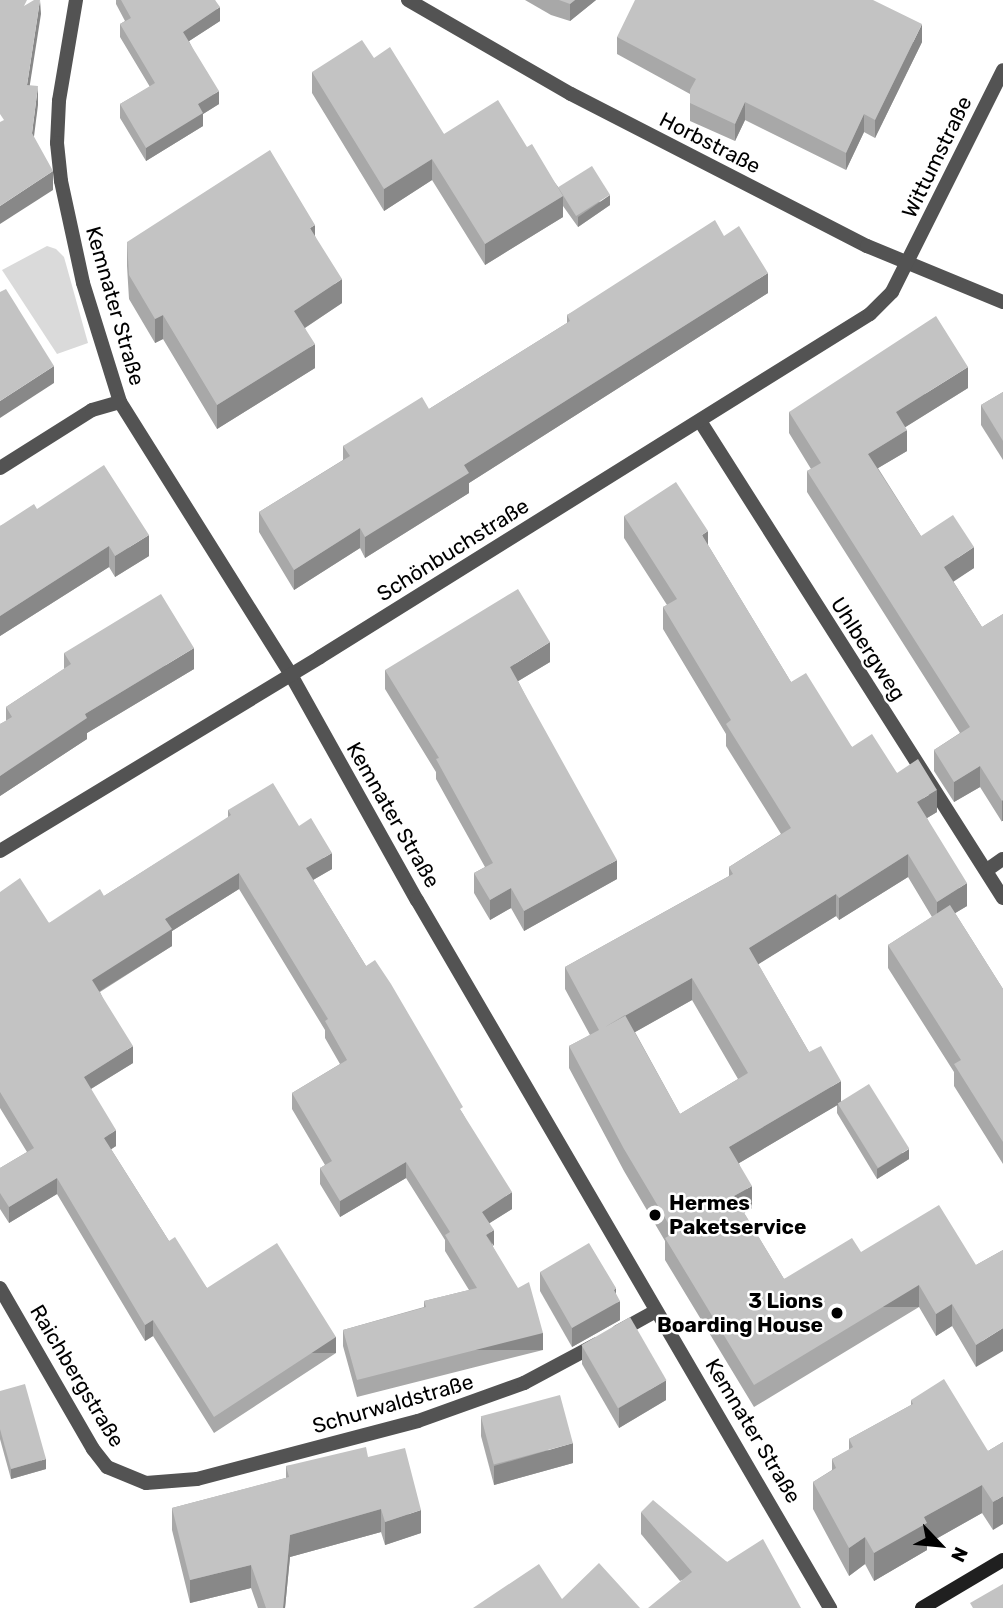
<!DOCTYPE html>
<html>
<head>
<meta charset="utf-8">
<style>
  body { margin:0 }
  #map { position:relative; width:1003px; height:1608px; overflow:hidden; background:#fff; font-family:Rubik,sans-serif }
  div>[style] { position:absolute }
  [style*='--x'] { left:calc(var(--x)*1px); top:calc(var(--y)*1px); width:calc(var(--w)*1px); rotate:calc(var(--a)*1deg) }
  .green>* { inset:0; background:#dadada }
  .minor>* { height:14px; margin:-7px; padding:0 7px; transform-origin:7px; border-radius:7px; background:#535353 }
  .secondary>* { height:14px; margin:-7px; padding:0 7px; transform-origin:7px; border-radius:7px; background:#202020 }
  .wall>* { inset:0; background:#a8a8a8 }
  .shaded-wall>* { inset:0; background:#888; transform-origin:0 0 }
  .building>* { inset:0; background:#c3c3c3; transform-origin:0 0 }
  .dots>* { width:19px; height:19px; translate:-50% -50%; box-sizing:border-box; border:4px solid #fff; border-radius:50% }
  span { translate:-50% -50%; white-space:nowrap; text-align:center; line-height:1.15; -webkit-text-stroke:5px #fff; paint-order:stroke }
  .street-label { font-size:21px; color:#000 }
  .poi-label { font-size:21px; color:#000; font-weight:700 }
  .left { translate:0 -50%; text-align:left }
  .right { translate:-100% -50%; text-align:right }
  .north { position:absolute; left:905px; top:1510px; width:70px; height:70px; -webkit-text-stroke:5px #fff; paint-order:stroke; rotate:116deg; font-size:19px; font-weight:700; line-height:28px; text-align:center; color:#000 }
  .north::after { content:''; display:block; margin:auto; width:24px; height:32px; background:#000; clip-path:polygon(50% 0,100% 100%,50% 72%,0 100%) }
</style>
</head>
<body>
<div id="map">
  <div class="green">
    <div style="clip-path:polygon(47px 246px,56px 249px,64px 257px,88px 343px,57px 354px,2px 270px)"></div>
  </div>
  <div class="minor">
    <div style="--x:76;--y:0;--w:102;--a:99.6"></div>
    <div style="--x:59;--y:101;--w:42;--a:92.7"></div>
    <div style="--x:57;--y:143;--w:38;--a:84"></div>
    <div style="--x:61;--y:181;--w:104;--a:77.8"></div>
    <div style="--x:83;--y:283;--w:125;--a:72.7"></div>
    <div style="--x:120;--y:402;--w:322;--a:57.9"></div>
    <div style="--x:291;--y:675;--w:258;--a:60.8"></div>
    <div style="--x:417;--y:900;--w:820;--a:59.74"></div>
    <div style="--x:408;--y:0;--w:188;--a:30"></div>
    <div style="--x:571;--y:94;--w:333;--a:27.2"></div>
    <div style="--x:867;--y:246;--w:147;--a:22.4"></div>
    <div style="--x:700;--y:421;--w:565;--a:57.58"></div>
    <div style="--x:0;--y:468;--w:109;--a:-32.2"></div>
    <div style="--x:92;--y:410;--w:29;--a:-16"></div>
    <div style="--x:0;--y:851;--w:374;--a:-31.2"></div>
    <div style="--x:320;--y:657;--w:648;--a:-31.95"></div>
    <div style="--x:870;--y:314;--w:31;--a:-45"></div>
    <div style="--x:892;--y:292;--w:248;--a:-63.4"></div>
    <div style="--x:987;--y:870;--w:19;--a:-35"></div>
    <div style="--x:0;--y:1288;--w:186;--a:60"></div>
    <div style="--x:93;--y:1449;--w:23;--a:52"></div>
    <div style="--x:107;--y:1467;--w:42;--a:22.3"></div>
    <div style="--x:146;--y:1483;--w:51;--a:-4.5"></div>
    <div style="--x:197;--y:1479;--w:228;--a:-14.7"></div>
    <div style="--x:418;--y:1421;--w:113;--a:-19.7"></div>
    <div style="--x:524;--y:1383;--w:83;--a:-28.1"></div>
    <div style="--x:618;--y:1332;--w:43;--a:-28.9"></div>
  </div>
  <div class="secondary">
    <div style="--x:922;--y:1608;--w:94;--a:-30.7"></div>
  </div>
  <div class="wall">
    <div style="clip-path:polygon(116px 0,215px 0,220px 21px,189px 41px,219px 104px,203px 114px,203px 126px,146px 161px,120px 118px,120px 104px,150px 87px,120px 37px,120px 24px,125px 21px,116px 4px)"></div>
    <div style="clip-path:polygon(525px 0,596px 0,570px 21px,551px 15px)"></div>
    <div style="clip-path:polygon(617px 37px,922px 42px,875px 138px,864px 132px,846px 170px,745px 120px,735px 141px,690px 121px,690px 94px,617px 54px)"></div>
    <div style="clip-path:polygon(312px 72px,444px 134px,527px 147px,559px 188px,610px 205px,578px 227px,563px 206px,563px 217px,485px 265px,432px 180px,384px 211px,312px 93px)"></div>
    <div style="clip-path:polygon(315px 236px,342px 303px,305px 328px,315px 368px,217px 429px,163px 339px,155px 343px,129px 299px,127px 266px,127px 242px)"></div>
    <div style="clip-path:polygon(724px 236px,768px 293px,469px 483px,469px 493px,365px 558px,360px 548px,294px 590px,259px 532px,259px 512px,343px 460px,343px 446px,429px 409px,567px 323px,567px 315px)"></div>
    <div style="clip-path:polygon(968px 388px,905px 427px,907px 451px,878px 468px,921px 536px,974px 568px,953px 581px,982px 627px,1003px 614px,1002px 822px,980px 787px,954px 802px,934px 771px,934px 750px,960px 733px,807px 492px,807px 471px,811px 469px,789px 433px,789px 412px)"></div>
    <div style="clip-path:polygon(1003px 392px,1003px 460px,981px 425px,981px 405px)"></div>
    <div style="clip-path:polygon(37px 509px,149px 556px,115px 577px,109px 567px,0 636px,0 526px)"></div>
    <div style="clip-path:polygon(evenodd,624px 516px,708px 545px,791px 682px,852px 747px,897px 773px,937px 812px,927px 818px,967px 906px,955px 913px,1003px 989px,1003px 1164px,954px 1086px,954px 1072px,888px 968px,888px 945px,932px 917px,908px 877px,839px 920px,836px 916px,758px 964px,809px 1052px,841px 1101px,909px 1159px,877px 1179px,837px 1113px,837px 1105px,739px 1163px,752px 1208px,744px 1213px,784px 1279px,861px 1252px,976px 1265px,1003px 1250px,976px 1367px,952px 1326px,936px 1336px,919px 1307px,754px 1407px,665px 1260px,665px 1241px,624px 1171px,569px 1068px,569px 1046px,590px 1035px,565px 989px,565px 967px,729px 876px,729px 867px,781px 834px,726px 746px,726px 734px,663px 629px,663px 607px,667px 605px,624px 538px,624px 516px,692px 1000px,738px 1079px,680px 1114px,635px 1032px,692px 1000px)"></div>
    <div style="clip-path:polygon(64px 653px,194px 669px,87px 733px,87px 739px,0 796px,0 724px,6px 721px,6px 707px,64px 669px)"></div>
    <div style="clip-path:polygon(550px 662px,518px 681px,617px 879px,524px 931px,511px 908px,490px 920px,474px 893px,474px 873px,485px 867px,436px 779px,436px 772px,385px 689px,385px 670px)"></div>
    <div style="clip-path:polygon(228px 810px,299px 826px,332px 869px,313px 880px,366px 966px,463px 1114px,512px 1209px,489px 1223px,493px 1247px,543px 1350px,357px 1397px,343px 1346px,343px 1330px,424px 1307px,424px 1301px,469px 1290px,445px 1251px,445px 1240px,406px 1178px,340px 1217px,320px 1184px,320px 1168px,325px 1165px,292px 1109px,292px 1093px,340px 1064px,325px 1038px,325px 1030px,239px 889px,172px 931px,172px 946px,100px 992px,133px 1063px,91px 1089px,116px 1146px,111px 1149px,169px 1241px,207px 1288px,336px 1353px,214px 1433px,153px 1336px,145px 1341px,57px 1194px,9px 1223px,0 1209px,0 1168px,27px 1152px,0 1108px,0 892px,49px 923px,104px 896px,228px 818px)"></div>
    <div style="clip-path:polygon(540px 1272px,616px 1294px,620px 1320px,572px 1347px,540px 1291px)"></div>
    <div style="clip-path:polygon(582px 1345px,666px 1400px,619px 1428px,582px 1364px)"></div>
    <div style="clip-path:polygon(0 1391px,46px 1469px,11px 1479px,0 1439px)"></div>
    <div style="clip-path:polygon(911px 1400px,988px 1451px,1003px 1442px,993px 1530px,982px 1513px,927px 1544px,927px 1550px,874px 1581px,865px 1564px,849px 1576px,813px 1509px,813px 1482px,832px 1470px,832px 1459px,849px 1450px,849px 1439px,911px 1405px)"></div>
    <div style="clip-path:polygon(481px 1417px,573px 1463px,494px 1485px,481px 1436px)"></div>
    <div style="clip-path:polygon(368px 1457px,421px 1533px,385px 1545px,381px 1532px,290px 1557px,285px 1608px,258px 1608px,251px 1588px,190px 1603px,172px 1530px,172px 1508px,286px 1478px,286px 1466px)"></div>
    <div style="clip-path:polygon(641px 1512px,727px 1562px,680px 1581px,641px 1534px)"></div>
  </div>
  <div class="shaded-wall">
    <div style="clip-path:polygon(40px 0,41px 14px,27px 103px,27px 85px)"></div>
    <div style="clip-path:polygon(575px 0,596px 0,570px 21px,570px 4px)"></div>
    <div style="clip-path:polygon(220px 7px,220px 21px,183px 45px,183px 32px)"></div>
    <div style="clip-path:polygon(922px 24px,922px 42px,875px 138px,875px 120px)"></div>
    <div style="clip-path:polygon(38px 86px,38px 105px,32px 152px,32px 133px)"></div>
    <div style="clip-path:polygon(219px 91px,219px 104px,203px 114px,203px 126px,146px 161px,146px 148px,198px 104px)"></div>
    <div style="clip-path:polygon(745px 102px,745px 120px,735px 141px,735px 124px)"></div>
    <div style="clip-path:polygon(864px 114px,864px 132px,846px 170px,846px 153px)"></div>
    <div style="clip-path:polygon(432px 159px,432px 180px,384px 211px,384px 189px)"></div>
    <div style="clip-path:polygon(53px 171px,53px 190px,0 224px,0 206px)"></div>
    <div style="clip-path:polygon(610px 195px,610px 205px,578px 227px,578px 217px)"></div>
    <div style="clip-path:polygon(563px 196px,563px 217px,485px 265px,485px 244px)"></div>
    <div style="clip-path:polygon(315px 225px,315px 249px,310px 228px)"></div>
    <div style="clip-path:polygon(768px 273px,768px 293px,469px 483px,469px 493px,365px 558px,365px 537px,464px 465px)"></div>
    <div style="clip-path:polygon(342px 279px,342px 303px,294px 335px,294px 311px)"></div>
    <div style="clip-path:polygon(163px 315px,163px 339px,155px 343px,155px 319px)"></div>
    <div style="clip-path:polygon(315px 344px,315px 368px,217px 429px,217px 405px)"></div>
    <div style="clip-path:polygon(54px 366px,54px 383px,0 418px,0 401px)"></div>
    <div style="clip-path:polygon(968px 367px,968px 388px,896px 433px,896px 412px)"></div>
    <div style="clip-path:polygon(907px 430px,907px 451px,868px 474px,868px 454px)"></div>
    <div style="clip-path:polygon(360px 528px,360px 548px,294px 590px,294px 570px)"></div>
    <div style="clip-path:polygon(708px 531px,708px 554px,702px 535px)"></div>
    <div style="clip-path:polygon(149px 535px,149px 556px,115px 577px,115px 556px)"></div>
    <div style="clip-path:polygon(109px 546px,109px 567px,0 636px,0 616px)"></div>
    <div style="clip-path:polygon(974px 547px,974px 568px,944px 588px,944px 567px)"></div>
    <div style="clip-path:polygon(550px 642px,550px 662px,510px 686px,510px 667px)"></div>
    <div style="clip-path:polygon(194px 648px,194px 669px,87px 733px,87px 739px,0 796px,0 776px,85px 714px)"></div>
    <div style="clip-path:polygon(980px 766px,980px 787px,954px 802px,954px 782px)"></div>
    <div style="clip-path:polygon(937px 790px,937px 812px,917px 824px,917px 802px)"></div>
    <div style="left:1003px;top:800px;width:21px;height:1px;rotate:90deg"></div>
    <div style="clip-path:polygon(332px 853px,332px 869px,306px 884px,306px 868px)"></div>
    <div style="clip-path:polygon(908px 854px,908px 877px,839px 920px,839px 898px)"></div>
    <div style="clip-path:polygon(617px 860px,617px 879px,524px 931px,524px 911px)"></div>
    <div style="clip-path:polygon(239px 873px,239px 889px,172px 931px,172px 946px,92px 996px,92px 980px,165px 919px)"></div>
    <div style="clip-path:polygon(967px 883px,967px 906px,937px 924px,937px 902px)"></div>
    <div style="clip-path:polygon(511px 888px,511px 908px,490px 920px,490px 900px)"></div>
    <div style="clip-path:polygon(836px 894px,836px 916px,749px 970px,749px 948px)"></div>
    <div style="clip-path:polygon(692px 978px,692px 1000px,605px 1049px,605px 1027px)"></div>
    <div style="clip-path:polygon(133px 1046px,133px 1063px,84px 1093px,84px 1077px)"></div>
    <div style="clip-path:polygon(841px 1081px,841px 1103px,729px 1169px,729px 1147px)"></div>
    <div style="clip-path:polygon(116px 1130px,116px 1146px,104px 1154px,104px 1138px)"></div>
    <div style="clip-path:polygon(909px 1149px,909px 1159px,877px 1179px,877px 1169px)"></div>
    <div style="clip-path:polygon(406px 1162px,406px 1178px,340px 1217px,340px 1201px)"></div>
    <div style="clip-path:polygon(57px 1178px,57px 1194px,9px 1223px,9px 1207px)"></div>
    <div style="clip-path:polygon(752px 1186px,752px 1208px,734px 1219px,734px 1196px)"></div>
    <div style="clip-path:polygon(512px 1192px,512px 1209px,482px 1228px,482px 1212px)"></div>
    <div style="clip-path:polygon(494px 1230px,494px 1246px,486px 1235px)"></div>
    <div style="left:919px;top:1285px;width:22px;height:193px;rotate:90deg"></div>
    <div style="clip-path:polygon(616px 1288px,616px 1303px,620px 1301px,620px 1320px,572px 1347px,572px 1328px)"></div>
    <div style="clip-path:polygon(952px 1304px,952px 1326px,936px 1336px,936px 1314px)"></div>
    <div style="clip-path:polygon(153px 1320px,153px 1336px,145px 1341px,145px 1325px)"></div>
    <div style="clip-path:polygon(1003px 1328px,1003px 1351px,976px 1367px,976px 1345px)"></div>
    <div style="left:543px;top:1333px;width:17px;height:192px;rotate:90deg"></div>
    <div style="left:336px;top:1337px;width:16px;height:146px;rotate:90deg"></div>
    <div style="clip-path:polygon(666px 1380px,666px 1400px,619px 1428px,619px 1408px)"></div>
    <div style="clip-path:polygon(573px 1443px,573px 1463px,494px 1485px,494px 1466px)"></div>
    <div style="clip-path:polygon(46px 1459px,46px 1469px,11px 1479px,11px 1469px)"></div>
    <div style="clip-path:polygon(982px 1485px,982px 1513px,927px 1544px,927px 1550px,874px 1581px,874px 1553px,924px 1517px)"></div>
    <div style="clip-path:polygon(1003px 1496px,1003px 1524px,993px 1530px,993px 1502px)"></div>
    <div style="clip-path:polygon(381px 1509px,381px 1532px,290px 1557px,285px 1608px,283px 1608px,290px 1535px)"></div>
    <div style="clip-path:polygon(421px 1510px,421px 1533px,385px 1545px,385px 1522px)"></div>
    <div style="clip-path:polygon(865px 1537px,865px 1564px,849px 1576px,849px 1548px)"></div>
    <div style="clip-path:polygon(251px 1565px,251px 1588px,190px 1603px,190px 1580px)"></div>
  </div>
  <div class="building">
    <div style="clip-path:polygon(0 0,27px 0,24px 6px,34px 0,40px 0,27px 85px,38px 86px,32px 133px,53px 171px,0 206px,0 122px,4px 120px,0 114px)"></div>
    <div style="clip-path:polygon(121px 0,215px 0,220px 7px,183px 32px,219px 91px,198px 104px,203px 113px,146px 148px,120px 104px,155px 83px,120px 24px,131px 18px)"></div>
    <div style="clip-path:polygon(559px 0,575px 0,570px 4px)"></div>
    <div style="clip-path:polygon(635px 0,873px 0,922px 24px,875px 120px,864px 114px,846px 153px,745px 102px,735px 124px,690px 103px,690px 90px,696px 79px,617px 37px)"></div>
    <div style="clip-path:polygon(362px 40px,374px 58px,390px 47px,444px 134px,498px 100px,527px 147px,532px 144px,563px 196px,485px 244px,432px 159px,384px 189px,312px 72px)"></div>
    <div style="clip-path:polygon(270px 150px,315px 225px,310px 228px,342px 279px,294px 311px,315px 344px,217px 405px,163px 315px,155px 319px,129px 275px,127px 242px)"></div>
    <div style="left:592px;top:166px;width:34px;height:40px;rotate:58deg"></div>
    <div style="clip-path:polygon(715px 220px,724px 236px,739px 226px,768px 273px,464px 465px,469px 473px,365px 537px,360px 528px,294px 570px,259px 512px,350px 456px,343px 446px,422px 397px,429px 409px,570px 321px,567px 315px)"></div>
    <div style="clip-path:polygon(6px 289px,54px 366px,0 401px,0 292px)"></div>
    <div style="clip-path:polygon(936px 316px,968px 367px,896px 412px,907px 430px,868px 454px,921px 536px,953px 515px,974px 547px,944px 567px,982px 627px,1003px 614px,1003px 800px,1002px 801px,980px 766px,954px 782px,934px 750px,970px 727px,807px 471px,821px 463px,789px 412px)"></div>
    <div style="clip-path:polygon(1003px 392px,1003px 441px,981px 405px)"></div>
    <div style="clip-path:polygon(104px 465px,149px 535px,115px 556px,109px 546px,0 616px,0 526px,34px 504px,37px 509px)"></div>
    <div style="clip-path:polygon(evenodd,676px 482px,708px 531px,702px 535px,791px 682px,806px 673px,852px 747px,872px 734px,897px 773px,918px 759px,937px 790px,917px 802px,967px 883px,937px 902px,908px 854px,839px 898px,836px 894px,749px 948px,809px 1052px,821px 1046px,841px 1081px,729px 1147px,752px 1186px,734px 1196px,784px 1279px,852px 1238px,861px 1252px,939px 1205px,976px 1265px,1003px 1250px,1003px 1328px,976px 1345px,952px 1304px,936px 1314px,919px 1285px,754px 1385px,665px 1238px,674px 1233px,624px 1149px,569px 1046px,599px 1030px,565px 967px,733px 874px,729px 867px,791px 828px,726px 724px,731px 720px,663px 607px,677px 599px,624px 516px,676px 482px,692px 978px,748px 1073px,680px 1114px,625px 1015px,605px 1027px,692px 978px)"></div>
    <div style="clip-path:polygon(518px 589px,550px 642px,510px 667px,617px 860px,524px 911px,511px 888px,490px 900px,474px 873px,493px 863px,436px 759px,439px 758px,385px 670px)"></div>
    <div style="clip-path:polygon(161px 594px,194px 648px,85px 714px,87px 718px,0 776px,0 724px,12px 717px,6px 707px,71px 664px,64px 653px)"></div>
    <div style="clip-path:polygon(273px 783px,299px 826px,311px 818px,332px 853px,306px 868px,366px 966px,375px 960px,391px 984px,463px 1107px,460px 1109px,512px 1192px,482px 1212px,494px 1230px,486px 1235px,518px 1288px,529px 1282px,543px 1333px,357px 1380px,343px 1330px,426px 1307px,424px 1301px,477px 1288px,445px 1235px,450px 1232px,406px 1162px,340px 1201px,320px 1168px,332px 1161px,292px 1093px,347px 1060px,325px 1021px,328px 1019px,239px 873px,165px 919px,172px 929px,92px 980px,133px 1046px,84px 1077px,116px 1130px,104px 1138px,169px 1241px,175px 1237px,207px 1288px,277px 1243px,336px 1337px,214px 1417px,153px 1320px,145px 1325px,57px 1178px,9px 1207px,0 1193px,0 1168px,34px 1148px,0 1092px,0 892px,20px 878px,49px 923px,100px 889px,104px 896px,231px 815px,228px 810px)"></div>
    <div style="clip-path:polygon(950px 905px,1003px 989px,1003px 1142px,954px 1064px,961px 1060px,888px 945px)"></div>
    <div style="left:869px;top:1084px;width:76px;height:37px;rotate:58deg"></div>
    <div style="clip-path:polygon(589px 1243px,616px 1288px,614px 1290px,620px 1301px,572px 1328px,540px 1272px)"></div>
    <div style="left:630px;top:1317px;width:73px;height:56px;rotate:60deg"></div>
    <div style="clip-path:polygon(944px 1379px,988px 1451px,1003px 1442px,1003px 1496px,993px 1502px,982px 1485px,924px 1517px,927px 1523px,874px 1553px,865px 1537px,849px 1548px,813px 1482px,836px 1468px,832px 1459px,853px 1447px,849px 1439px,913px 1404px,911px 1400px)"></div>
    <div style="clip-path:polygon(25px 1384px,46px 1459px,11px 1469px,0 1429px,0 1391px)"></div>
    <div style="left:560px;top:1395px;width:50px;height:82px;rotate:75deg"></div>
    <div style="clip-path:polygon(366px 1447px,368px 1457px,405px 1448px,421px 1510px,385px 1522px,381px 1509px,290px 1535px,283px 1608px,266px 1608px,251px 1565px,190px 1580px,172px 1508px,289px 1477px,286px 1466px)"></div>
    <div style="clip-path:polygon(653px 1500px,727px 1562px,763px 1539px,801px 1608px,648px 1608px,692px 1572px,641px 1512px)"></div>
    <div style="clip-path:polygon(599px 1563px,640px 1608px,473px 1608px,539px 1564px,562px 1599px)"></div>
    <div style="clip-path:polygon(1003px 1584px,1003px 1608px,973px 1608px,970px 1603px)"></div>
  </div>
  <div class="dots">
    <div style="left:655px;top:1215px;background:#000"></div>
    <div style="left:837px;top:1313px;background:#000"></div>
  </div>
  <div class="street-label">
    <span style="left:710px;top:143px;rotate:27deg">Horbstraße</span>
    <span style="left:937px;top:157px;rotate:-64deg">Wittumstraße</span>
    <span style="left:115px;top:306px;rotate:74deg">Kemnater Straße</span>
    <span style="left:453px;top:550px;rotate:-32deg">Schönbuchstraße</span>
    <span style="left:868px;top:649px;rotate:57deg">Uhlbergweg</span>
    <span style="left:393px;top:815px;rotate:60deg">Kemnater Straße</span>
    <span style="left:77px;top:1376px;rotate:59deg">Raichbergstraße</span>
    <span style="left:393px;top:1404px;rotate:-16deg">Schurwaldstraße</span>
    <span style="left:753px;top:1431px;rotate:59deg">Kemnater Straße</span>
  </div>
  <div class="poi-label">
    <span class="left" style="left:669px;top:1215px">Hermes<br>Paketservice</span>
    <span class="right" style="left:823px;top:1313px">3 Lions<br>Boarding House</span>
  </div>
  <div class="north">N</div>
</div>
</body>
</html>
